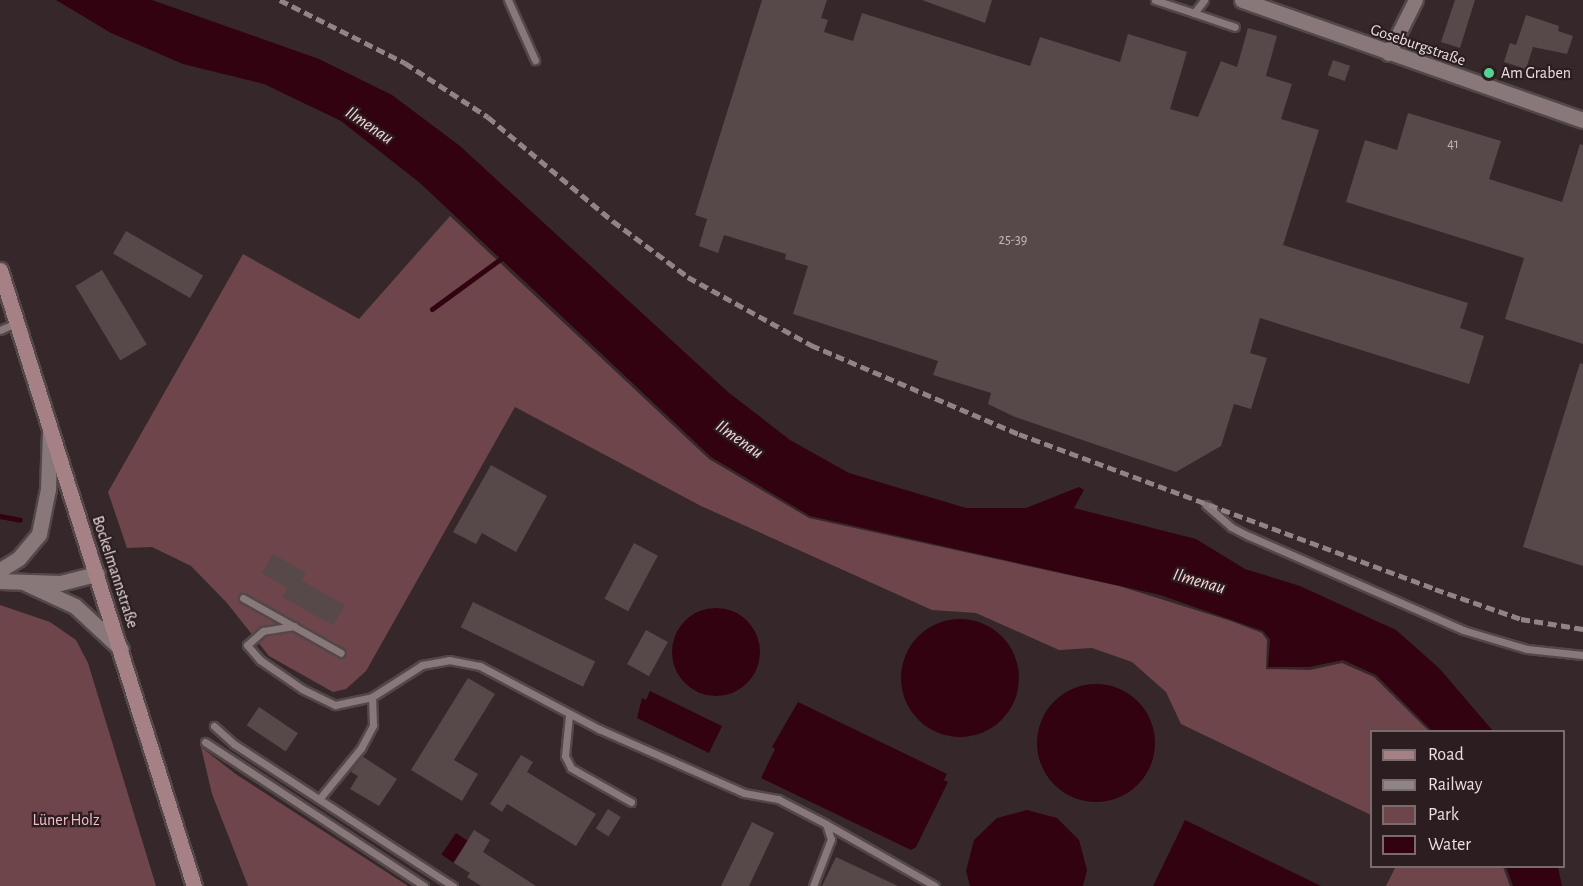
<!DOCTYPE html>
<html>
<head>
<meta charset="utf-8">
<style>
  body { margin:0 }
  #map { position:relative; width:1583px; height:886px; overflow:hidden; background:#36282a; font-family:"Alegreya Sans",sans-serif }
  div>[style] { position:absolute }
  [style*='--x'] { left:calc(var(--x)*1px); top:calc(var(--y)*1px); width:calc(var(--w)*1px); rotate:calc(var(--a)*1deg) }
  .green>* { inset:0; background:#6d454b }
  .water>* { inset:0; background:#320210; transform-origin:0 0 }
  .round { border-radius:50% }
  .stream>* { height:5px; margin:-2.5px; padding:0 2.5px; transform-origin:2.5px; border-radius:2.5px; background:#320210 }
  .building>* { inset:0; background:#57484a; transform-origin:0 0 }
  .roads { filter:drop-shadow(2px 0 #524749) drop-shadow(-2px 0 #524749) drop-shadow(0 2px #524749) drop-shadow(0 -2px #524749) }
  .service>* { height:7px; margin:-3.5px; padding:0 3.5px; transform-origin:3.5px; border-radius:3.5px; background:#89787a }
  .minor>* { height:14px; margin:-7px; padding:0 7px; transform-origin:7px; border-radius:7px; background:#89787a }
  .tertiary>* { height:15px; margin:-7.5px; padding:0 7.5px; transform-origin:7.5px; border-radius:7.5px; background:#89787a }
  .secondary>* { height:15px; margin:-7.5px; padding:0 7.5px; transform-origin:7.5px; border-radius:7.5px; background:#a58085 }
  .rail>* { height:4.5px; margin-top:-2.25px; transform-origin:0; background:repeating-linear-gradient(90deg,#908586 0 9px,transparent 0 13.5px) }
  .dots>* { width:16px; height:16px; translate:-50% -50%; box-sizing:border-box; border:3px solid #2c1e20; border-radius:50% }
  span { translate:-50% -50%; white-space:nowrap; text-align:center; line-height:1.15; -webkit-text-stroke:4.5px #2c1e20; paint-order:stroke }
  .number-label { font-size:14px; color:#c4babb }
  .number-label span { -webkit-text-stroke-width:0 }
  .street-label { font-size:16px; color:#e9e0e1 }
  .poi-label { font-size:16px; color:#e9e0e1 }
  .left { translate:0 -50%; text-align:left }
  .park-label { font-size:16px; color:#f7bfc7 }
  .water-label { font-size:18px; color:#fbd5da; font-style:italic }
  .legend { position:absolute; left:1370px; top:730px; width:195px; height:138px; box-sizing:border-box; background:#2c1e20; border:2px solid #786c6d; margin:0; padding:8px 10px; list-style:none; font-size:18px; color:#e9e0e1 }
  .legend li { display:flex; align-items:center; gap:12px; height:30px }
  .legend b { width:30px; border:2px solid #786c6d }
</style>
</head>
<body>
<div id="map">
  <div class="green">
    <div style="clip-path:polygon(450px 216px,709px 459px,809px 518px,1119px 586px,1231px 621px,1262px 633px,1267px 640px,1266px 669px,1310px 670px,1342px 663px,1374px 677px,1429px 731px,1372px 732px,1371px 815px,1181px 724px,1166px 692px,1132px 662px,1092px 648px,1059px 650px,976px 613px,932px 610px,701px 506px,515px 407px,366px 671px,346px 689px,333px 692px,269px 656px,227px 603px,191px 566px,152px 547px,127px 548px,108px 492px,243px 254px,359px 319px)"></div>
    <div style="clip-path:polygon(0 605px,50px 622px,76px 640px,88px 663px,156px 886px,0 886px)"></div>
    <div style="clip-path:polygon(201px 747px,237px 775px,408px 886px,248px 886px,212px 794px)"></div>
    <div style="clip-path:polygon(1396px 866px,1503px 867px,1510px 886px,1386px 886px)"></div>
  </div>
  <div class="water">
    <div style="clip-path:polygon(56px 0,152px 0,319px 59px,392px 95px,460px 146px,728px 392px,790px 440px,849px 473px,966px 508px,1026px 508px,1079px 487px,1084px 490px,1074px 508px,1196px 539px,1245px 569px,1300px 586px,1396px 630px,1439px 668px,1493px 731px,1432px 731px,1376px 675px,1343px 660px,1309px 667px,1268px 667px,1270px 639px,1263px 631px,1160px 595px,810px 516px,711px 457px,420px 183px,341px 121px,264px 84px,183px 64px,111px 33px)"></div>
    <div class="round" style="left:672px;top:608px;width:88px;height:88px"></div>
    <div class="round" style="left:901px;top:619px;width:118px;height:118px"></div>
    <div class="round" style="left:1037px;top:684px;width:118px;height:118px"></div>
    <div style="clip-path:polygon(650px 691px,722px 726px,709px 753px,637px 718px,642px 698px,646px 700px)"></div>
    <div style="clip-path:polygon(798px 702px,947px 774px,944px 780px,948px 782px,916px 847px,911px 850px,761px 778px,775px 749px,772px 747px)"></div>
    <div style="clip-path:polygon(1027px 810px,1057px 818px,1079px 840px,1087px 870px,1083px 886px,970px 886px,966px 871px,974px 840px,997px 818px)"></div>
    <div style="clip-path:polygon(1185px 820px,1321px 886px,1153px 886px)"></div>
    <div style="left:456px;top:833px;width:14px;height:26px;rotate:34deg"></div>
    <div style="clip-path:polygon(1506px 867px,1558px 867px,1562px 886px,1513px 886px)"></div>
  </div>
  <div class="stream">
    <div style="--x:432;--y:309;--w:88;--a:-36.2"></div>
    <div style="--x:0;--y:516;--w:20;--a:11"></div>
  </div>
  <div class="building">
    <div style="clip-path:polygon(762px 0,827px 0,821px 18px,828px 20px,824px 32px,853px 41px,862px 13px,1030px 66px,1040px 37px,1120px 62px,1128px 34px,1187px 52px,1170px 109px,1198px 117px,1221px 61px,1237px 67px,1248px 28px,1277px 36px,1266px 76px,1292px 84px,1281px 119px,1319px 130px,1283px 245px,1468px 303px,1460px 328px,1484px 336px,1469px 384px,1260px 318px,1250px 353px,1267px 358px,1251px 409px,1234px 404px,1221px 446px,1176px 472px,1015px 417px,988px 404px,991px 393px,933px 375px,938px 361px,793px 314px,808px 266px,785px 259px,786px 254px,724px 235px,718px 253px,699px 246px,707px 219px,695px 215px)"></div>
    <div style="clip-path:polygon(922px 0,992px 0,985px 23px)"></div>
    <div style="clip-path:polygon(1455px 0,1475px 0,1460px 48px,1441px 42px)"></div>
    <div style="clip-path:polygon(1526px 15px,1559px 26px,1558px 31px,1573px 36px,1567px 54px,1533px 47px,1526px 69px,1504px 62px,1510px 43px,1516px 45px)"></div>
    <div style="left:1333px;top:60px;width:18px;height:16px;rotate:19deg"></div>
    <div style="clip-path:polygon(1408px 113px,1501px 141px,1489px 179px,1562px 202px,1580px 144px,1583px 145px,1583px 344px,1505px 319px,1524px 258px,1346px 202px,1365px 140px,1397px 150px)"></div>
    <div style="left:126px;top:231px;width:89px;height:26px;rotate:30deg"></div>
    <div style="left:102px;top:270px;width:87px;height:31px;rotate:59deg"></div>
    <div style="clip-path:polygon(1580px 363px,1583px 364px,1583px 566px,1523px 547px)"></div>
    <div style="clip-path:polygon(491px 465px,547px 496px,516px 552px,482px 533px,476px 544px,453px 532px)"></div>
    <div style="left:634px;top:543px;width:27px;height:63px;rotate:28deg"></div>
    <div style="clip-path:polygon(273px 554px,306px 573px,302px 581px,345px 605px,333px 625px,282px 597px,287px 588px,262px 573px)"></div>
    <div style="left:473px;top:602px;width:136px;height:28px;rotate:26deg"></div>
    <div style="left:646px;top:630px;width:25px;height:39px;rotate:29deg"></div>
    <div style="clip-path:polygon(468px 678px,495px 694px,454px 760px,478px 774px,462px 801px,411px 770px)"></div>
    <div style="left:259px;top:707px;width:47px;height:22px;rotate:34deg"></div>
    <div style="clip-path:polygon(521px 755px,533px 762px,527px 772px,596px 814px,576px 846px,507px 804px,502px 812px,490px 804px)"></div>
    <div style="clip-path:polygon(362px 756px,397px 779px,379px 806px,350px 789px,358px 776px,351px 772px)"></div>
    <div style="left:608px;top:809px;width:15px;height:23px;rotate:32deg"></div>
    <div style="clip-path:polygon(752px 822px,774px 833px,749px 886px,721px 886px)"></div>
    <div style="clip-path:polygon(474px 830px,490px 840px,483px 852px,536px 886px,481px 886px,467px 877px,470px 873px,454px 863px)"></div>
    <div style="clip-path:polygon(836px 857px,898px 886px,822px 886px)"></div>
  </div>
  <div class="roads">
    <div class="service">
      <div style="--x:508;--y:0;--w:66;--a:65.8"></div>
      <div style="--x:1155;--y:0;--w:41;--a:18.4"></div>
      <div style="--x:1194;--y:13;--w:16;--a:-52"></div>
      <div style="--x:1194;--y:13;--w:43;--a:18.9"></div>
      <div style="--x:0;--y:330;--w:17;--a:-24"></div>
      <div style="--x:1206;--y:505;--w:33;--a:41"></div>
      <div style="--x:1231;--y:527;--w:20;--a:27"></div>
      <div style="--x:1249;--y:536;--w:234;--a:23.7"></div>
      <div style="--x:1463;--y:630;--w:67;--a:16.5"></div>
      <div style="--x:1527;--y:649;--w:56;--a:6.1"></div>
      <div style="--x:243;--y:598;--w:112;--a:29.3"></div>
      <div style="--x:294;--y:626;--w:31;--a:171"></div>
      <div style="--x:263;--y:631;--w:21;--a:139"></div>
      <div style="--x:247;--y:645;--w:20;--a:49"></div>
      <div style="--x:260;--y:660;--w:51;--a:34.6"></div>
      <div style="--x:302;--y:689;--w:37;--a:26"></div>
      <div style="--x:335;--y:705;--w:38;--a:-12"></div>
      <div style="--x:372;--y:697;--w:59;--a:-32.6"></div>
      <div style="--x:422;--y:665;--w:27;--a:-10"></div>
      <div style="--x:449;--y:660;--w:32;--a:11"></div>
      <div style="--x:480;--y:666;--w:135;--a:27.9"></div>
      <div style="--x:599;--y:729;--w:158;--a:23.8"></div>
      <div style="--x:744;--y:793;--w:35;--a:10"></div>
      <div style="--x:778;--y:799;--w:54;--a:27.5"></div>
      <div style="--x:826;--y:824;--w:16;--a:72"></div>
      <div style="--x:831;--y:839;--w:50;--a:111"></div>
      <div style="--x:569;--y:715;--w:41;--a:95.6"></div>
      <div style="--x:565;--y:756;--w:13;--a:63"></div>
      <div style="--x:571;--y:768;--w:69;--a:29.5"></div>
      <div style="--x:214;--y:726;--w:27;--a:42"></div>
      <div style="--x:234;--y:744;--w:261;--a:33"></div>
      <div style="--x:205;--y:742;--w:262;--a:33.3"></div>
      <div style="--x:320;--y:798;--w:65;--a:-50.6"></div>
      <div style="--x:361;--y:748;--w:26;--a:-62"></div>
      <div style="--x:373;--y:725;--w:28;--a:-92"></div>
      <div style="--x:826;--y:824;--w:125;--a:29.6"></div>
    </div>
    <div class="minor">
      <div style="--x:1389;--y:54;--w:60;--a:-63.4"></div>
    </div>
    <div class="tertiary">
      <div style="--x:1242;--y:0;--w:361;--a:19.4"></div>
      <div style="--x:0;--y:570;--w:22;--a:-32"></div>
      <div style="--x:19;--y:558;--w:31;--a:-50"></div>
      <div style="--x:39;--y:534;--w:46;--a:-78.7"></div>
      <div style="--x:48;--y:489;--w:58;--a:-88"></div>
      <div style="--x:0;--y:581;--w:60;--a:1.9"></div>
      <div style="--x:60;--y:583;--w:38;--a:-14"></div>
      <div style="--x:23;--y:582;--w:57;--a:24.8"></div>
      <div style="--x:75;--y:606;--w:63;--a:43.1"></div>
    </div>
    <div class="secondary">
      <div style="--x:0;--y:270;--w:646;--a:72.52"></div>
    </div>
  </div>
  <div class="rail">
    <div style="--x:280;--y:0;--w:140;--a:26.7"></div>
    <div style="--x:405;--y:63;--w:99;--a:33"></div>
    <div style="--x:488;--y:117;--w:163;--a:39.8"></div>
    <div style="--x:613;--y:221;--w:94;--a:36.7"></div>
    <div style="--x:688;--y:277;--w:141;--a:28.9"></div>
    <div style="--x:811;--y:345;--w:226;--a:23.2"></div>
    <div style="--x:1019;--y:434;--w:444;--a:20.4"></div>
    <div style="--x:1435;--y:589;--w:91;--a:19.2"></div>
    <div style="--x:1521;--y:619;--w:63;--a:9.2"></div>
  </div>
  <div class="dots">
    <div style="left:1489px;top:73px;background:#54d395"></div>
  </div>
  <div class="number-label">
    <span style="left:1453px;top:144px">41</span>
    <span style="left:1013px;top:240px">25-39</span>
  </div>
  <div class="street-label">
    <span style="left:1418px;top:45px;rotate:19deg">Goseburgstraße</span>
    <span style="left:115px;top:572px;rotate:72deg">Bockelmannstraße</span>
  </div>
  <div class="poi-label">
    <span class="left" style="left:1501px;top:73px">Am Graben</span>
  </div>
  <div class="park-label">
    <span style="left:66px;top:820px">Lüner Holz</span>
  </div>
  <div class="water-label">
    <span style="left:369px;top:126px;rotate:34deg">Ilmenau</span>
    <span style="left:739px;top:440px;rotate:35deg">Ilmenau</span>
    <span style="left:1199px;top:582px;rotate:16deg">Ilmenau</span>
  </div>
  <ul class="legend">
  <li><b style="height:8px;background:#a58085"></b>Road</li>
  <li><b style="height:8px;background:#908586"></b>Railway</li>
  <li><b style="height:16px;background:#6d454b"></b>Park</li>
  <li><b style="height:16px;background:#320210"></b>Water</li>
  </ul>
</div>
</body>
</html>
